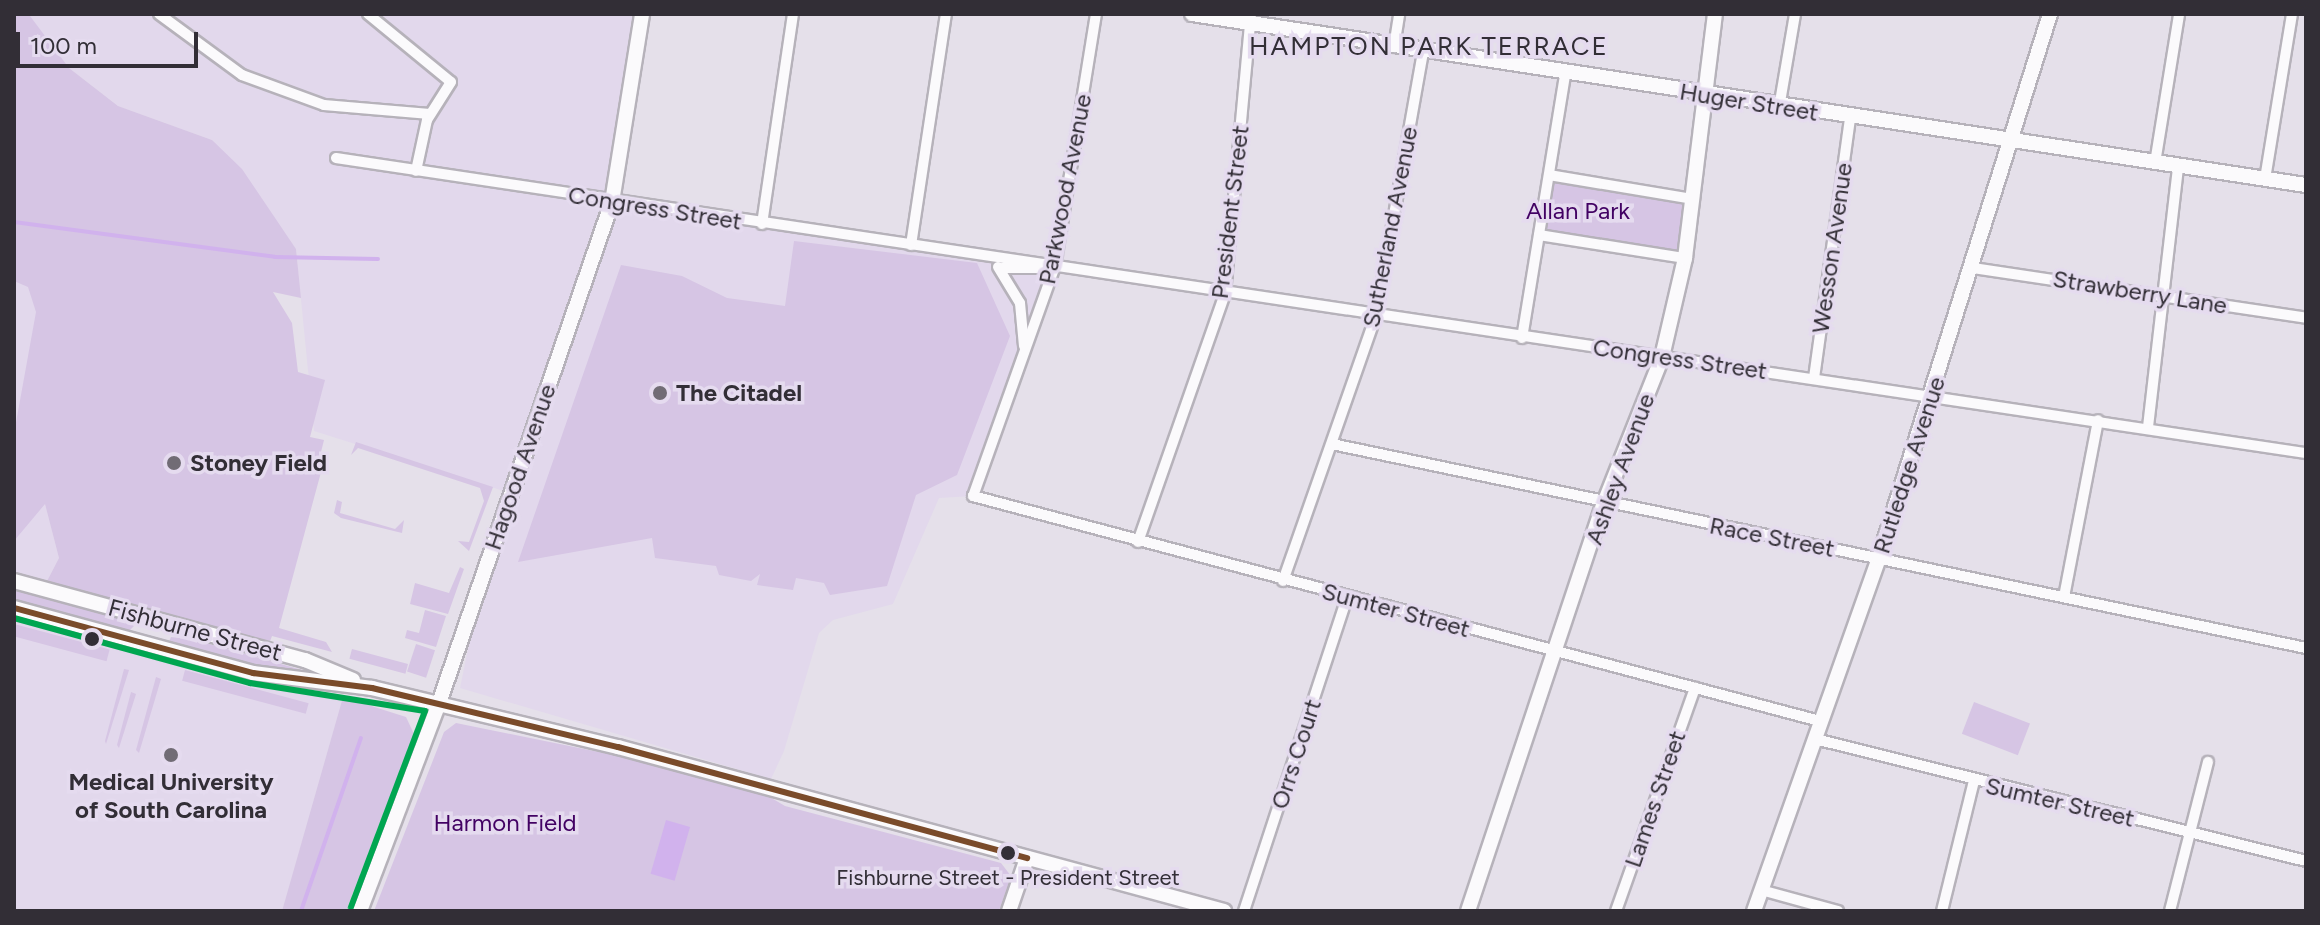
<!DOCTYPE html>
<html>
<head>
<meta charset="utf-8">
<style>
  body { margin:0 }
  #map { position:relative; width:2320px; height:925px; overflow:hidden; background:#e5e0ea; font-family:Figtree,sans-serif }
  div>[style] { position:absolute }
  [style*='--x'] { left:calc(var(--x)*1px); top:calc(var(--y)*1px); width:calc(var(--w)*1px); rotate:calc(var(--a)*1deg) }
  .built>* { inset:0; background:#e2d8ec }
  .green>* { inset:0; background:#d6c5e4; transform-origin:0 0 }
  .water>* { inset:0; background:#d1b2ed; transform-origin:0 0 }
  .stream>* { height:4px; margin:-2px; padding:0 2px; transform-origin:2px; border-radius:2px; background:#d1b2ed }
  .roads { filter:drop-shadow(2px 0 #b6b2ba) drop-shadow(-2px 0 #b6b2ba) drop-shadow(0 2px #b6b2ba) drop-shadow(0 -2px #b6b2ba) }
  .street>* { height:10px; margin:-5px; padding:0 5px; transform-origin:5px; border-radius:5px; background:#fbfafc }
  .secondary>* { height:14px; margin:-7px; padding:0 7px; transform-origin:7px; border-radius:7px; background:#fbfafc }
  .bus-1>* { height:6px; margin:-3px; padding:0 3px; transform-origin:3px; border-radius:3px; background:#7a4b2a }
  .bus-2>* { height:6px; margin:-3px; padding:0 3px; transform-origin:3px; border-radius:3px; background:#00a651 }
  .dots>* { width:22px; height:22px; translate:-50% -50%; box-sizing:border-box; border:4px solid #e5dbef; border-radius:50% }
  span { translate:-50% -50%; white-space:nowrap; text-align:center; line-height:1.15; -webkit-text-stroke:7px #e5dbef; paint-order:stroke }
  .bus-label { font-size:22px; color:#322e36 }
  .street-label { font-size:24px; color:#322e36 }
  .park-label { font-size:24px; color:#420163 }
  .poi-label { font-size:24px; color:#322e36; font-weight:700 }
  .left { translate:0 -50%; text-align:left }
  .neighbourhood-label { font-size:26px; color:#322e36; letter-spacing:2px }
  .frame { position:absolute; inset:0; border:16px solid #322e36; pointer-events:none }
  .scale { position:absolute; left:16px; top:32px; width:182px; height:36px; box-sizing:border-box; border:4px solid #322e36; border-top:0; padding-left:10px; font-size:24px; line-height:28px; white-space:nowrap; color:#322e36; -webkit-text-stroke:6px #e5dbef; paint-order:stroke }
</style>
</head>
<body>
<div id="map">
  <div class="built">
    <div style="clip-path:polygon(26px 14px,642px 14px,613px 202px,1055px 266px,973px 496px,939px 498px,893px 604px,833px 620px,819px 633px,784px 751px,771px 779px,460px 688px,484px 571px,510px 493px,314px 431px,296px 249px,212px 140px,118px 106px,69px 68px)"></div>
    <div style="clip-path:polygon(14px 260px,79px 276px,42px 492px,59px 558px,46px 583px,14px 574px)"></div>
    <div style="clip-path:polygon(14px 614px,247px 677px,343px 697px,282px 911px,14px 911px)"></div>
  </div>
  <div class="green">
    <div style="clip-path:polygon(14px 14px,30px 16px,69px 68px,118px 106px,212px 140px,242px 169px,296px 249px,301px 298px,273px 292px,292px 323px,298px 372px,325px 380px,310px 437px,324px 440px,320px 456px,324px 461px,279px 628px,326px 642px,332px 652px,272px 636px,269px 644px,46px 583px,59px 558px,45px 504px,14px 541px,15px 428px,36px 312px,28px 287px,14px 281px)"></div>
    <div style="left:1552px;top:179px;width:137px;height:54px;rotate:10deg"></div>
    <div style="clip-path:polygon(794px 241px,977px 263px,1010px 336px,957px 475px,916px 495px,887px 586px,830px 595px,824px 583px,796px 578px,793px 590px,757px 585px,760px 574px,751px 581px,719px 575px,716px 566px,655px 558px,652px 538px,518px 562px,621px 265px,682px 276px,727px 298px,785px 306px)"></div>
    <div style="clip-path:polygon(356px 442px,493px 487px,469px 551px,458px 541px,469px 542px,484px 501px,480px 488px,358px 448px,351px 455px)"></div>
    <div style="clip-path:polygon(337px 500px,342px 502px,340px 513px,395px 529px,404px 520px,402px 533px,341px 518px,334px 513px)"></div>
    <div style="clip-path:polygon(460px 567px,464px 569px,448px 614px,410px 604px,415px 583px,449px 593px)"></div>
    <div style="clip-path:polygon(14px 587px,131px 618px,135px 625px,127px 633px,14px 601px)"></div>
    <div style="clip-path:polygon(425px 610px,446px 616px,436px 647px,405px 638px,407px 630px,419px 633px)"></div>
    <div style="left:14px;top:624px;width:99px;height:12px;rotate:15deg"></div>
    <div style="clip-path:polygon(171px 637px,195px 640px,306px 671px,237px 662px,168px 644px)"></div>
    <div style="left:416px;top:644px;width:20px;height:29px;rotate:18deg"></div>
    <div style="left:352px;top:649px;width:58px;height:10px;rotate:15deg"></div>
    <div style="clip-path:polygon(124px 669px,129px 670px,106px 744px,105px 741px)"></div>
    <div style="left:185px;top:670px;width:128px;height:11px;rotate:15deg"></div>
    <div style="clip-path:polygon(156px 677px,161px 679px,139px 753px,136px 750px)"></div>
    <div style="clip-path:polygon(131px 692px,136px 694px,119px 748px,117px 745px)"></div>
    <div style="clip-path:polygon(343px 697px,406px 717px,414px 734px,346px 911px,282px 911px)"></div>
    <div style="left:1974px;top:702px;width:60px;height:34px;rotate:21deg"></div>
    <div style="clip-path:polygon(456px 723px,648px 762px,763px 793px,785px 806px,1001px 863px,1011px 876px,999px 911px,374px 911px,444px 732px)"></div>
  </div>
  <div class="water">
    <div style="left:666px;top:820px;width:25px;height:56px;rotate:16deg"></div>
  </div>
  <div class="stream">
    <div style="--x:14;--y:222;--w:263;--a:7.6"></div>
    <div style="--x:275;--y:257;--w:103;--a:1.1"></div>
    <div style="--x:301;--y:911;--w:183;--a:-70.9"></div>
  </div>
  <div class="roads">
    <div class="street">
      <div style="--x:159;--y:14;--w:103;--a:36.3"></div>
      <div style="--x:242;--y:75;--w:87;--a:20.1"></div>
      <div style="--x:324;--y:105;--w:106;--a:4.9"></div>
      <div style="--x:368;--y:14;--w:107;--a:39.3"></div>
      <div style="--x:451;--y:82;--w:45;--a:122.3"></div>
      <div style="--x:427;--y:120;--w:52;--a:102.2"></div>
      <div style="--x:1096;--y:14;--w:255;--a:99.2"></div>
      <div style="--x:1055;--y:266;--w:244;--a:109.6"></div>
      <div style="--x:973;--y:496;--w:876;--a:14.88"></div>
      <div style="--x:1394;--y:47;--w:33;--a:-81"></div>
      <div style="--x:1779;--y:108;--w:95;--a:-80.3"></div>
      <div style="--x:336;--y:158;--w:1992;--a:8.52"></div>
      <div style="--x:2155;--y:163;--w:151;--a:-80.8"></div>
      <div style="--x:1549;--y:175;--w:145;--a:9.5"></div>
      <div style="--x:2265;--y:179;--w:167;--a:-80.7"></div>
      <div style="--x:762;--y:224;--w:212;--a:-81.6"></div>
      <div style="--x:1539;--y:235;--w:148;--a:9"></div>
      <div style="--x:911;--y:245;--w:234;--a:-81.4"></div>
      <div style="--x:998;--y:267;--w:42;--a:58.6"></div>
      <div style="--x:1020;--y:303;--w:43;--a:84.7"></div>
      <div style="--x:1002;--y:268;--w:43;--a:0"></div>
      <div style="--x:1973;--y:268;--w:337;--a:8.5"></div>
      <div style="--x:1522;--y:338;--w:266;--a:-80.7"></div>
      <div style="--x:1814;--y:378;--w:262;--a:-82.1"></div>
      <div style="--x:2148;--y:427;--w:262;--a:-83.4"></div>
      <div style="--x:1332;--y:444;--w:995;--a:11.83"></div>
      <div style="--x:1138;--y:542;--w:263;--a:-70.7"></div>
      <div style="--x:1225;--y:294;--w:281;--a:-84.7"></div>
      <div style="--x:1283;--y:581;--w:281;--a:-70.7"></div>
      <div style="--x:1376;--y:316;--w:268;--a:-79.9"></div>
      <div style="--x:2064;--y:597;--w:180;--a:-79.1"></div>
      <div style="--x:1815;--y:739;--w:506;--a:13.95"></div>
      <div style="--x:1761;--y:890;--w:80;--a:15.3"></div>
      <div style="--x:1244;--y:911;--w:330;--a:-71.8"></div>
      <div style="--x:1616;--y:911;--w:237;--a:-70.5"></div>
      <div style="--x:1942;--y:911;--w:134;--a:-76.2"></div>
      <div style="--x:2170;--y:911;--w:154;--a:-75.7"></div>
    </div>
    <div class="secondary">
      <div style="--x:1192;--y:14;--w:1127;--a:8.73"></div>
      <div style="--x:14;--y:581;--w:302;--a:15.2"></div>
      <div style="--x:305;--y:660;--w:52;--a:22.6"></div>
      <div style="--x:14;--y:608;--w:248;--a:15.2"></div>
      <div style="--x:253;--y:673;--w:120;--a:7.2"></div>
      <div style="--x:372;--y:688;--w:253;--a:13.5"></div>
      <div style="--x:618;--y:747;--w:628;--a:15.14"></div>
      <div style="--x:360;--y:911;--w:222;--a:-69.2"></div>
      <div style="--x:439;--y:703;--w:530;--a:-70.95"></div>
      <div style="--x:612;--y:202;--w:190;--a:-80.9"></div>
      <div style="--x:1009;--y:911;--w:56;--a:-71.2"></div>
      <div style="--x:1468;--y:911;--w:430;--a:-71.6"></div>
      <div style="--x:1604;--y:503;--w:157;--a:-68.3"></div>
      <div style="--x:1662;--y:357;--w:102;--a:-76.9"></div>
      <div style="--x:1685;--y:258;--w:246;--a:-83"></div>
      <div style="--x:1754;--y:911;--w:374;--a:-70.5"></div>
      <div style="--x:1879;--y:558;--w:570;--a:-72.55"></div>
    </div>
  </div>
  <div class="bus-1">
    <div style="--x:14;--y:608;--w:248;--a:15.2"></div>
    <div style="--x:253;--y:673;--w:120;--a:7.2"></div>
    <div style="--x:372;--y:688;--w:253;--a:13.5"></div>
    <div style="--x:618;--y:747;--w:424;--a:15.2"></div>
  </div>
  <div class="bus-2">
    <div style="--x:14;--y:618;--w:245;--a:15.4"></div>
    <div style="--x:250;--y:683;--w:177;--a:9.1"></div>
    <div style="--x:425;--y:711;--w:210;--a:110.7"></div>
  </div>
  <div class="dots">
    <div style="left:660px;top:393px;background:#716c75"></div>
    <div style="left:174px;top:463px;background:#716c75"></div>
    <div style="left:92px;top:639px;background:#322e36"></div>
    <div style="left:171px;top:755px;background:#716c75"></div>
    <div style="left:1008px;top:853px;background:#322e36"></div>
  </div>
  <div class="bus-label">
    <span style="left:1008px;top:878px">Fishburne Street - President Street</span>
  </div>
  <div class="street-label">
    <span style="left:1749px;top:102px;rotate:9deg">Huger Street</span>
    <span style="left:1065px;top:189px;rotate:-79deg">Parkwood Avenue</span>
    <span style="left:655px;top:208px;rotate:9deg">Congress Street</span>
    <span style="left:1230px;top:212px;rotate:-83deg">President Street</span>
    <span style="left:1390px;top:227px;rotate:-79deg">Sutherland Avenue</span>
    <span style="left:1832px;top:248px;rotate:-82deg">Wesson Avenue</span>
    <span style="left:2140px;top:292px;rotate:9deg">Strawberry Lane</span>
    <span style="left:1680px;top:359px;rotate:8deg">Congress Street</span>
    <span style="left:1909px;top:465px;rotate:-72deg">Rutledge Avenue</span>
    <span style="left:520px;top:467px;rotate:-71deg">Hagood Avenue</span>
    <span style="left:1620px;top:469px;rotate:-70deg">Ashley Avenue</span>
    <span style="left:1772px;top:537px;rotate:11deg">Race Street</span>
    <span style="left:1396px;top:610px;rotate:15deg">Sumter Street</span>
    <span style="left:195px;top:630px;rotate:15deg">Fishburne Street</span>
    <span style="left:1296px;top:754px;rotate:-72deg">Orrs Court</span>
    <span style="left:1655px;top:799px;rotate:-71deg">Lames Street</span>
    <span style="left:2060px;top:802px;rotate:13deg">Sumter Street</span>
  </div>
  <div class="park-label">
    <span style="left:1578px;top:211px">Allan Park</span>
    <span style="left:505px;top:823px">Harmon Field</span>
  </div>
  <div class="poi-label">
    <span class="left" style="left:676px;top:393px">The Citadel</span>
    <span class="left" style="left:190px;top:463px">Stoney Field</span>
    <span style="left:171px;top:796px">Medical University<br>of South Carolina</span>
  </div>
  <div class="neighbourhood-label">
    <span style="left:1429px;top:47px">HAMPTON PARK TERRACE</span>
  </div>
  <div class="frame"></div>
  <div class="scale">100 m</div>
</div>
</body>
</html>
